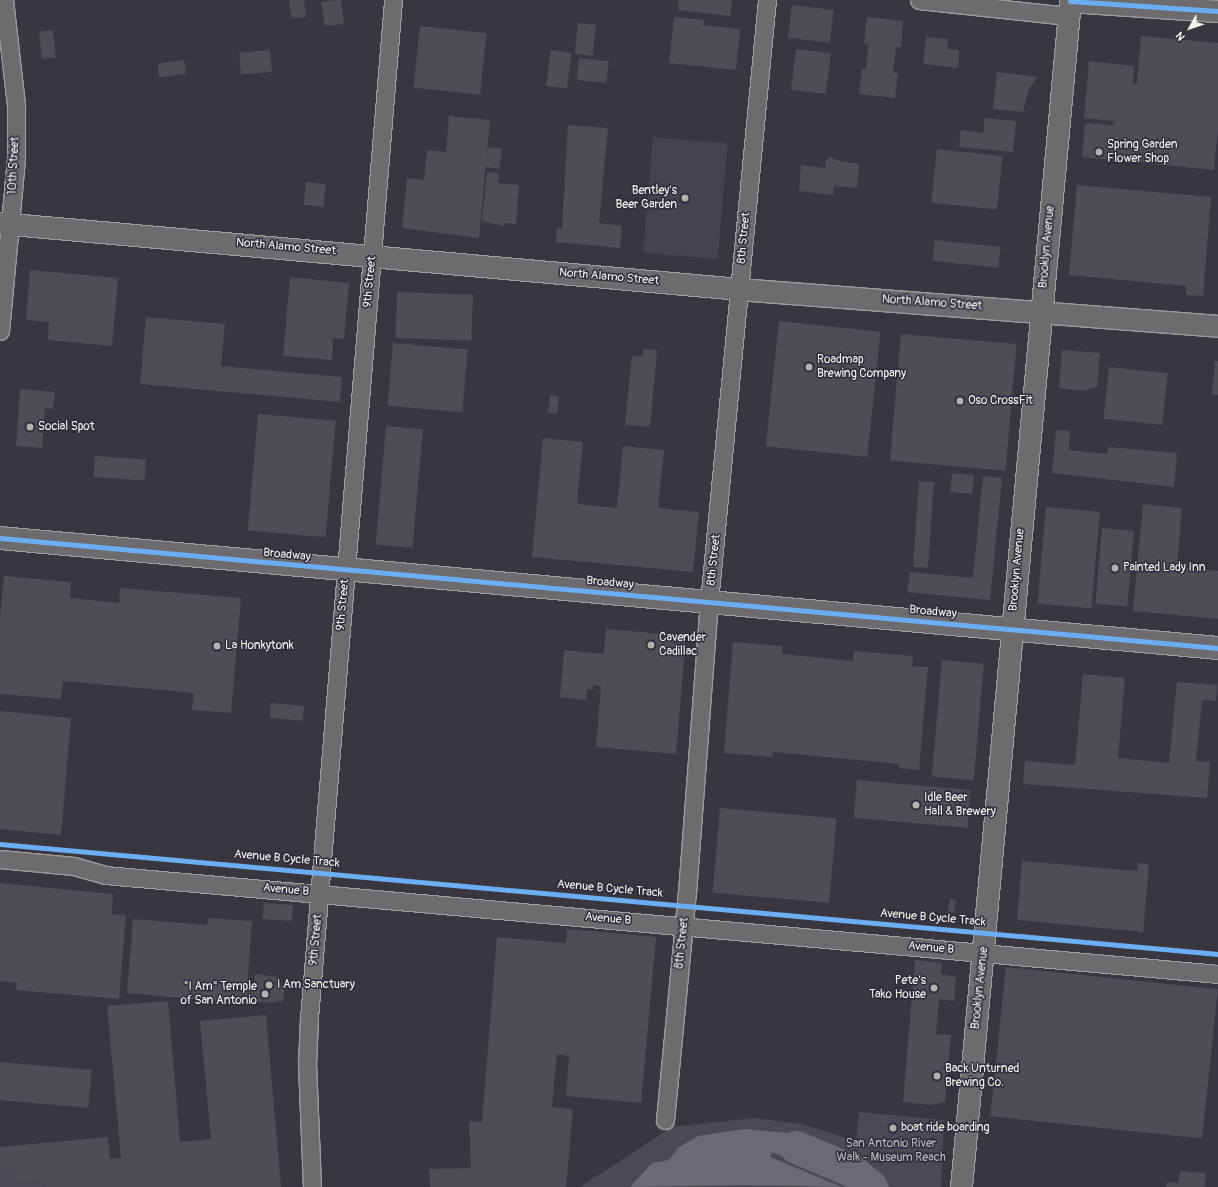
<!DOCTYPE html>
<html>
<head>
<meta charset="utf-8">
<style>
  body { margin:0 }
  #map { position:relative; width:1218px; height:1187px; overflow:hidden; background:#393640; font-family:Pangolin,sans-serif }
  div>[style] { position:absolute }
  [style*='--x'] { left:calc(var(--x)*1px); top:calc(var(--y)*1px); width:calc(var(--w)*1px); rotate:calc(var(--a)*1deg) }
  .built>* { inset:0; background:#46424f; transform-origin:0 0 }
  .green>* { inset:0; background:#4d4856 }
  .water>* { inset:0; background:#6d6972 }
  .river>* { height:33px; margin:-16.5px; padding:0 16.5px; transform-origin:16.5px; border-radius:16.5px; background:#6d6972 }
  .building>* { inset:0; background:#4f4d53; transform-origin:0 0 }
  .roads { filter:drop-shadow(1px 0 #9e9c9f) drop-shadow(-1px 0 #9e9c9f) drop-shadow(0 1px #9e9c9f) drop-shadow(0 -1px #9e9c9f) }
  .minor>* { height:17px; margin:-8.5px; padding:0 8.5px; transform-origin:8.5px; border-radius:8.5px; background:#6d6b6d }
  .tertiary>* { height:21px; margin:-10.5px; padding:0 10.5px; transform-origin:10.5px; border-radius:10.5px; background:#6d6b6d }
  .primary>* { height:22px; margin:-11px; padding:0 11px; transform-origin:11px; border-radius:11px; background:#6d6b6d }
  .cycleway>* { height:5px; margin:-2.5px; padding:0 2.5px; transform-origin:2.5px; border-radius:2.5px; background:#6dadf4 }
  .dots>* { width:11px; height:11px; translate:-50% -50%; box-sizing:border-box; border:2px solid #2f2a3d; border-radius:50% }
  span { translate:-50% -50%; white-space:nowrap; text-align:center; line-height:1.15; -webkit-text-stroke:3px #2f2a3d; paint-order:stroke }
  .poi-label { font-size:12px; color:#f4f1e8 }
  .left { translate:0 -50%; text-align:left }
  .right { translate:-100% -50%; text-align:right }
  .street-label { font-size:12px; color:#f4f1e8 }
  .park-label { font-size:12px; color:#bbb7b6 }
  .north { position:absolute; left:1170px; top:8px; width:40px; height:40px; -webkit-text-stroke:3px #2f2a3d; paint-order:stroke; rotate:230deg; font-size:11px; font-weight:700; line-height:16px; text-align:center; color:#f4f1e8 }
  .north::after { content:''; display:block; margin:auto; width:14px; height:18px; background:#f4f1e8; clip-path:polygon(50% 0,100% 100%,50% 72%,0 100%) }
</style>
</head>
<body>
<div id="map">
  <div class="built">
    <div style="left:653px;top:137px;width:75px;height:116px;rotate:5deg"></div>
  </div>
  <div class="green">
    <div style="clip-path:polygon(859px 1112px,944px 1120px,941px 1187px,580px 1187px,672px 1127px,754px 1118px,802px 1124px,856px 1141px)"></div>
    <div style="clip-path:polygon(14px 1170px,15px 1183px,46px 1181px,46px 1187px,0 1187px,0 1171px)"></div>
  </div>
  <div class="water">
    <div style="clip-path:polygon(745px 1129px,787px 1133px,817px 1144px,841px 1157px,832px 1175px,772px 1152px,770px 1157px,842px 1187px,744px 1185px,630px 1187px,652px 1163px,669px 1160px,679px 1147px,698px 1136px)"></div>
    <div style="clip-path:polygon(854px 1159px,890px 1187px,856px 1187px,847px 1181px)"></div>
  </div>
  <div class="river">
    <div style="--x:796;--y:1147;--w:60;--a:22.7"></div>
    <div style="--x:851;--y:1170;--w:26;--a:40"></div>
  </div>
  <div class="building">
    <div style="clip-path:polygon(289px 0,304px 0,306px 17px,292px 18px)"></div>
    <div style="clip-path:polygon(336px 0,341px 0,344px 24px,325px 26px,321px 2px)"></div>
    <div style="clip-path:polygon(679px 0,732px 0,730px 16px,678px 10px)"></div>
    <div style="left:792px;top:5px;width:42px;height:33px;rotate:7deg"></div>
    <div style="clip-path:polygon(674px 17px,704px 20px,703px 25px,740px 29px,736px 70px,669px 63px)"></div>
    <div style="clip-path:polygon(867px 17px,903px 21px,901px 47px,896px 47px,893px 72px,898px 73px,895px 98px,859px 94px,862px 69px,866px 69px,868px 44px,864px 43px)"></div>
    <div style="left:578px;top:23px;width:18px;height:31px;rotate:6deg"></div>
    <div style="left:420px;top:26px;width:67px;height:62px;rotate:6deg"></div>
    <div style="left:53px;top:30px;width:28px;height:14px;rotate:84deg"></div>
    <div style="clip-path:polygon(1141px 36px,1218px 43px,1218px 126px,1214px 170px,1082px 157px,1085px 123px,1113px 125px,1114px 121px,1084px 118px,1089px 61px,1134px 66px,1133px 84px,1137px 84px)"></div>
    <div style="clip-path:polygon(926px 37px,948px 39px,947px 49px,959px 50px,958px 68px,923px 64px)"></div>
    <div style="left:796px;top:49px;width:35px;height:41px;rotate:7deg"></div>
    <div style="left:270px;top:50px;width:22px;height:31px;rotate:85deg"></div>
    <div style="left:551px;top:50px;width:21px;height:36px;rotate:8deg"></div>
    <div style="left:579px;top:58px;width:30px;height:22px;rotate:6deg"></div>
    <div style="left:184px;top:60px;width:14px;height:27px;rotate:82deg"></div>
    <div style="clip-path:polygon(997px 72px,1038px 77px,1029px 88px,1023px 112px,993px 109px)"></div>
    <div style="clip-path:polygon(449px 116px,490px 120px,479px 238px,402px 228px,407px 178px,424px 180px,427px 150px,446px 152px)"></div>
    <div style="clip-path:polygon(985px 118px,1016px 121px,1013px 152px,959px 147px,961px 130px,983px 133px)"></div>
    <div style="clip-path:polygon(568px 125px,608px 128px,599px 223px,622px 226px,620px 248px,556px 242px,557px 228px,562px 229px)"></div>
    <div style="left:488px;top:147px;width:14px;height:20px;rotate:8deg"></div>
    <div style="left:937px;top:149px;width:66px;height:54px;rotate:6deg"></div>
    <div style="clip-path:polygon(830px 157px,839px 161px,859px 164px,857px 188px,834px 186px,833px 195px,799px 191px,801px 165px,825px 168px,826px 160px)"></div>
    <div style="clip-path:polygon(487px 172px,499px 173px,498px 183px,519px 185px,516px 224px,504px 223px,504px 226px,482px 221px)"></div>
    <div style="left:306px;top:182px;width:20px;height:23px;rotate:6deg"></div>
    <div style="clip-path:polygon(1077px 185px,1211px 197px,1203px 296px,1186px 295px,1186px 286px,1069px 275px)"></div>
    <div style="left:935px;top:240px;width:66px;height:21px;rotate:6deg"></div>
    <div style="clip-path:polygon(30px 270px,118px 278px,112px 346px,48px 340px,49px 322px,26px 320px)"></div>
    <div style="clip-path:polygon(290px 277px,349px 283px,344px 339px,333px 338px,332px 360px,283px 356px)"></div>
    <div style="left:397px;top:292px;width:76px;height:46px;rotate:2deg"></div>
    <div style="clip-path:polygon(146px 317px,225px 324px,221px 366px,342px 377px,340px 402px,140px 384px)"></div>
    <div style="left:779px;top:321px;width:102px;height:126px;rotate:6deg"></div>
    <div style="left:901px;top:334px;width:116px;height:127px;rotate:5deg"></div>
    <div style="left:393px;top:343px;width:75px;height:63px;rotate:5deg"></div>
    <div style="clip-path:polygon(643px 349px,657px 350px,650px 427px,625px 425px,632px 356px,643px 357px)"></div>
    <div style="clip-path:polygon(1062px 350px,1100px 353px,1097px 387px,1083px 391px,1059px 388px)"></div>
    <div style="clip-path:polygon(1215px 361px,1218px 361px,1218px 395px,1212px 395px)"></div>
    <div style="left:1109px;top:367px;width:59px;height:52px;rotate:6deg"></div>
    <div style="clip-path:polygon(20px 389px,55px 392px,53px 409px,45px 408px,42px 448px,16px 446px)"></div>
    <div style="left:550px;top:395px;width:9px;height:18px;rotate:6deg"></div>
    <div style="left:258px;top:414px;width:78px;height:117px;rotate:5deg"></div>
    <div style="left:386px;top:426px;width:37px;height:119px;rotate:5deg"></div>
    <div style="clip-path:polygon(1056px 430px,1070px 431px,1069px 450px,1107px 454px,1108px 447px,1177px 453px,1174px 487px,1052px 473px)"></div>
    <div style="clip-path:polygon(543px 438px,583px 442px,577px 504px,617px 508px,623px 446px,664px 450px,658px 508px,699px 512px,693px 572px,532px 557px)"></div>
    <div style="left:95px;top:456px;width:51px;height:21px;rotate:4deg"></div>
    <div style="left:952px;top:473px;width:22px;height:19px;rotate:5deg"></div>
    <div style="clip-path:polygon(983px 476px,1002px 478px,990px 600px,907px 592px,910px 572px,973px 578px)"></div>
    <div style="left:919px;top:481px;width:15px;height:86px;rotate:4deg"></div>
    <div style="clip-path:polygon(1143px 504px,1182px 508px,1177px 567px,1218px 571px,1218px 619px,1133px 611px)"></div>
    <div style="left:1046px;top:507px;width:54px;height:97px;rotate:5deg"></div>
    <div style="left:1102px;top:528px;width:32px;height:76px;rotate:5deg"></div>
    <div style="clip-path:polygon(4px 576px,71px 582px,70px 598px,119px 603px,120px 588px,241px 598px,231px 713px,192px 710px,194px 693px,63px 681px,61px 699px,0 694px,0 618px)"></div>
    <div style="clip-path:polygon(606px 629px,686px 636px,676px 754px,596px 747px,601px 686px,593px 685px,593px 690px,587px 689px,586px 700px,560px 697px,564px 650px,604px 654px)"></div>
    <div style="clip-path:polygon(733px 642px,782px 646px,782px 654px,853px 661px,854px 651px,913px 656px,912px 666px,928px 667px,919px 770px,899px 768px,899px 764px,773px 752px,773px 757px,724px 753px)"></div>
    <div style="left:942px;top:660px;width:42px;height:117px;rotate:5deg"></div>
    <div style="clip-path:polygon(1083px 674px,1125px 678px,1118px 758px,1169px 763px,1177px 682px,1217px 685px,1216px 701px,1202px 700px,1196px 761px,1210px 762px,1207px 798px,1023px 784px,1025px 761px,1075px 765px)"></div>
    <div style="left:271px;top:703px;width:33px;height:15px;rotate:5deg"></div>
    <div style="clip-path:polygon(0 711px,71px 718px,61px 835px,0 829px)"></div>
    <div style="left:857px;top:780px;width:114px;height:38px;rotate:5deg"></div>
    <div style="left:720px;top:808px;width:117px;height:85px;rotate:5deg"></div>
    <div style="clip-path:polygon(1022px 861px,1137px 871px,1138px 863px,1149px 864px,1143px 932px,1017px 920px)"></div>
    <div style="clip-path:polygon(0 883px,113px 894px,112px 914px,126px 915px,119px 999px,16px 990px,17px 983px,0 981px)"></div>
    <div style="left:950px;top:899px;width:6px;height:13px;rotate:9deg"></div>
    <div style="left:264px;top:903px;width:29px;height:16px;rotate:4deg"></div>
    <div style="clip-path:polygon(208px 918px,252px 921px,247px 987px,253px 987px,255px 974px,278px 977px,278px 985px,285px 985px,283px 1001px,276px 1001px,276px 1003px,245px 1001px,245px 1004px,127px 993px,133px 919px,207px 925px)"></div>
    <div style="clip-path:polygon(567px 929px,656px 937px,641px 1103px,566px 1096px,569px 1056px,557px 1054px,552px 1107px,573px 1109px,566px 1187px,430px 1187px,429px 1169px,471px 1168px,469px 1121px,482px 1122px,497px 937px,566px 943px)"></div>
    <div style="clip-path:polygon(915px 960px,942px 963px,941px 974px,956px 977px,954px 1001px,939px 999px,936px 1034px,951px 1035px,945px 1102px,930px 1105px,903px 1102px)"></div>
    <div style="left:1006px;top:967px;width:213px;height:150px;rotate:6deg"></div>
    <div style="clip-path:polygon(168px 1001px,180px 1142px,211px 1139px,200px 1021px,266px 1015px,281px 1187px,46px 1187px,46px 1181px,15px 1183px,14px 1170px,0 1171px,0 1147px,108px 1137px,110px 1159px,121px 1158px,107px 1006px)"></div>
    <div style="left:0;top:1062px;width:92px;height:38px;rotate:5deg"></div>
    <div style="clip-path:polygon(1180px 1171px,1206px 1173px,1204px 1186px,1208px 1187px,1166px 1187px,1167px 1182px,1178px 1183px)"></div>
  </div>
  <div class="roads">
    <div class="minor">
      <div style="--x:919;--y:0;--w:150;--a:6.1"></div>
      <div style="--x:0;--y:331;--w:174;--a:-84.7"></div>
      <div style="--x:16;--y:158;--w:53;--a:-90"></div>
      <div style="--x:16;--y:105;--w:106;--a:-96.5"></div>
      <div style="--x:0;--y:859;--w:74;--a:5.4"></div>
      <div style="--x:74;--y:866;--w:32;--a:16"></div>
      <div style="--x:105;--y:875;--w:1117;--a:5.08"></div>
      <div style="--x:665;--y:1120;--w:228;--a:-84.5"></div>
      <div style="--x:687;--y:893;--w:292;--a:-85.7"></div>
      <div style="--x:709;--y:602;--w:605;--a:-84.5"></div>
      <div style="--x:312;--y:1187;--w:122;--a:-92.3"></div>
      <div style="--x:307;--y:1065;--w:47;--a:-87.6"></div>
      <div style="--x:309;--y:1018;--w:1021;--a:-85.28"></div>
    </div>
    <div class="tertiary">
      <div style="--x:1070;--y:1;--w:148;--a:3.9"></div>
      <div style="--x:0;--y:223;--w:742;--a:5.1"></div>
      <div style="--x:739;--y:289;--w:480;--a:4.4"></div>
      <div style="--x:961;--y:1187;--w:1192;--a:-84.75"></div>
    </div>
    <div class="primary">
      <div style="--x:0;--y:538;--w:1223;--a:5.16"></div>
    </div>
  </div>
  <div class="cycleway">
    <div style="--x:1070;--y:1;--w:148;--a:3.9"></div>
    <div style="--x:0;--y:538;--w:1223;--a:5.16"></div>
    <div style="--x:0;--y:844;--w:1223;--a:5.16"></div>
  </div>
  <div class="dots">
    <div style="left:1099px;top:152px;background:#b3b0ad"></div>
    <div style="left:685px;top:198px;background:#b3b0ad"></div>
    <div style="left:809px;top:367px;background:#b3b0ad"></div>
    <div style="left:960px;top:401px;background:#b3b0ad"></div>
    <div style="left:30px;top:427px;background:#b3b0ad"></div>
    <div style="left:1115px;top:568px;background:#b3b0ad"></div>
    <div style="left:651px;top:645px;background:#b3b0ad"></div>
    <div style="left:217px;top:646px;background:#b3b0ad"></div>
    <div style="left:916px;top:805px;background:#b3b0ad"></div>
    <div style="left:269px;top:985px;background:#b3b0ad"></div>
    <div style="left:934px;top:988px;background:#b3b0ad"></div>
    <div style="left:265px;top:994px;background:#b3b0ad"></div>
    <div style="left:937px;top:1076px;background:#b3b0ad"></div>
    <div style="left:893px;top:1128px;background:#b3b0ad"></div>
  </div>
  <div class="poi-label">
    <span class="left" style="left:1107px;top:152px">Spring Garden<br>Flower Shop</span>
    <span class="right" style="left:677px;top:198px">Bentley's<br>Beer Garden</span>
    <span class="left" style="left:817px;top:367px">Roadmap<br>Brewing Company</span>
    <span class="left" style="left:968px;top:401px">Oso CrossFit</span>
    <span class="left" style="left:38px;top:427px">Social Spot</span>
    <span class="left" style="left:1123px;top:568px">Painted Lady Inn</span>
    <span class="left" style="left:659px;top:645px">Cavender<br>Cadillac</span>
    <span class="left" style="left:225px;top:646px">La Honkytonk</span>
    <span class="left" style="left:924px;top:805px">Idle Beer<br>Hall &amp; Brewery</span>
    <span class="right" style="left:926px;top:988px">Pete’s<br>Tako House</span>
    <span class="left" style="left:277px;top:985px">I Am Sanctuary</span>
    <span class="right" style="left:257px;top:994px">"I Am" Temple<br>of San Antonio</span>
    <span class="left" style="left:945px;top:1076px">Back Unturned<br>Brewing Co.</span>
    <span class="left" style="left:901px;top:1128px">boat ride boarding</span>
  </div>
  <div class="street-label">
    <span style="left:14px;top:166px;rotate:-87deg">10th Street</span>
    <span style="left:744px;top:238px;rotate:-85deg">8th Street</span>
    <span style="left:286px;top:247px;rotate:5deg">North Alamo Street</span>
    <span style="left:1047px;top:247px;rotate:-85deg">Brooklyn Avenue</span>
    <span style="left:609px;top:277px;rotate:5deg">North Alamo Street</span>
    <span style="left:370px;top:282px;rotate:-85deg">9th Street</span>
    <span style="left:932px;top:303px;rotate:4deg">North Alamo Street</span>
    <span style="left:287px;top:555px;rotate:5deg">Broadway</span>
    <span style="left:714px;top:560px;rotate:-84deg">8th Street</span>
    <span style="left:1017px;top:570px;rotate:-85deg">Brooklyn Avenue</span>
    <span style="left:610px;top:583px;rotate:5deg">Broadway</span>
    <span style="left:343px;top:605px;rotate:-85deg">9th Street</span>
    <span style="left:933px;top:612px;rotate:5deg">Broadway</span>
    <span style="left:287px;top:859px;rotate:5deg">Avenue B Cycle Track</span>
    <span style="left:610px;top:889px;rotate:5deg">Avenue B Cycle Track</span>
    <span style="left:286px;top:890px;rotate:5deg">Avenue B</span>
    <span style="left:933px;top:918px;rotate:5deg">Avenue B Cycle Track</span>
    <span style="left:608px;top:919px;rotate:5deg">Avenue B</span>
    <span style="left:316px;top:940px;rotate:-85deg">9th Street</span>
    <span style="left:682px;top:943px;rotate:-84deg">8th Street</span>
    <span style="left:931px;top:948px;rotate:5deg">Avenue B</span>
    <span style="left:980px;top:988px;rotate:-84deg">Brooklyn Avenue</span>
  </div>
  <div class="park-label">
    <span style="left:891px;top:1151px">San Antonio River<br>Walk - Museum Reach</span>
  </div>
  <div class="north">N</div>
</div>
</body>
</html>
